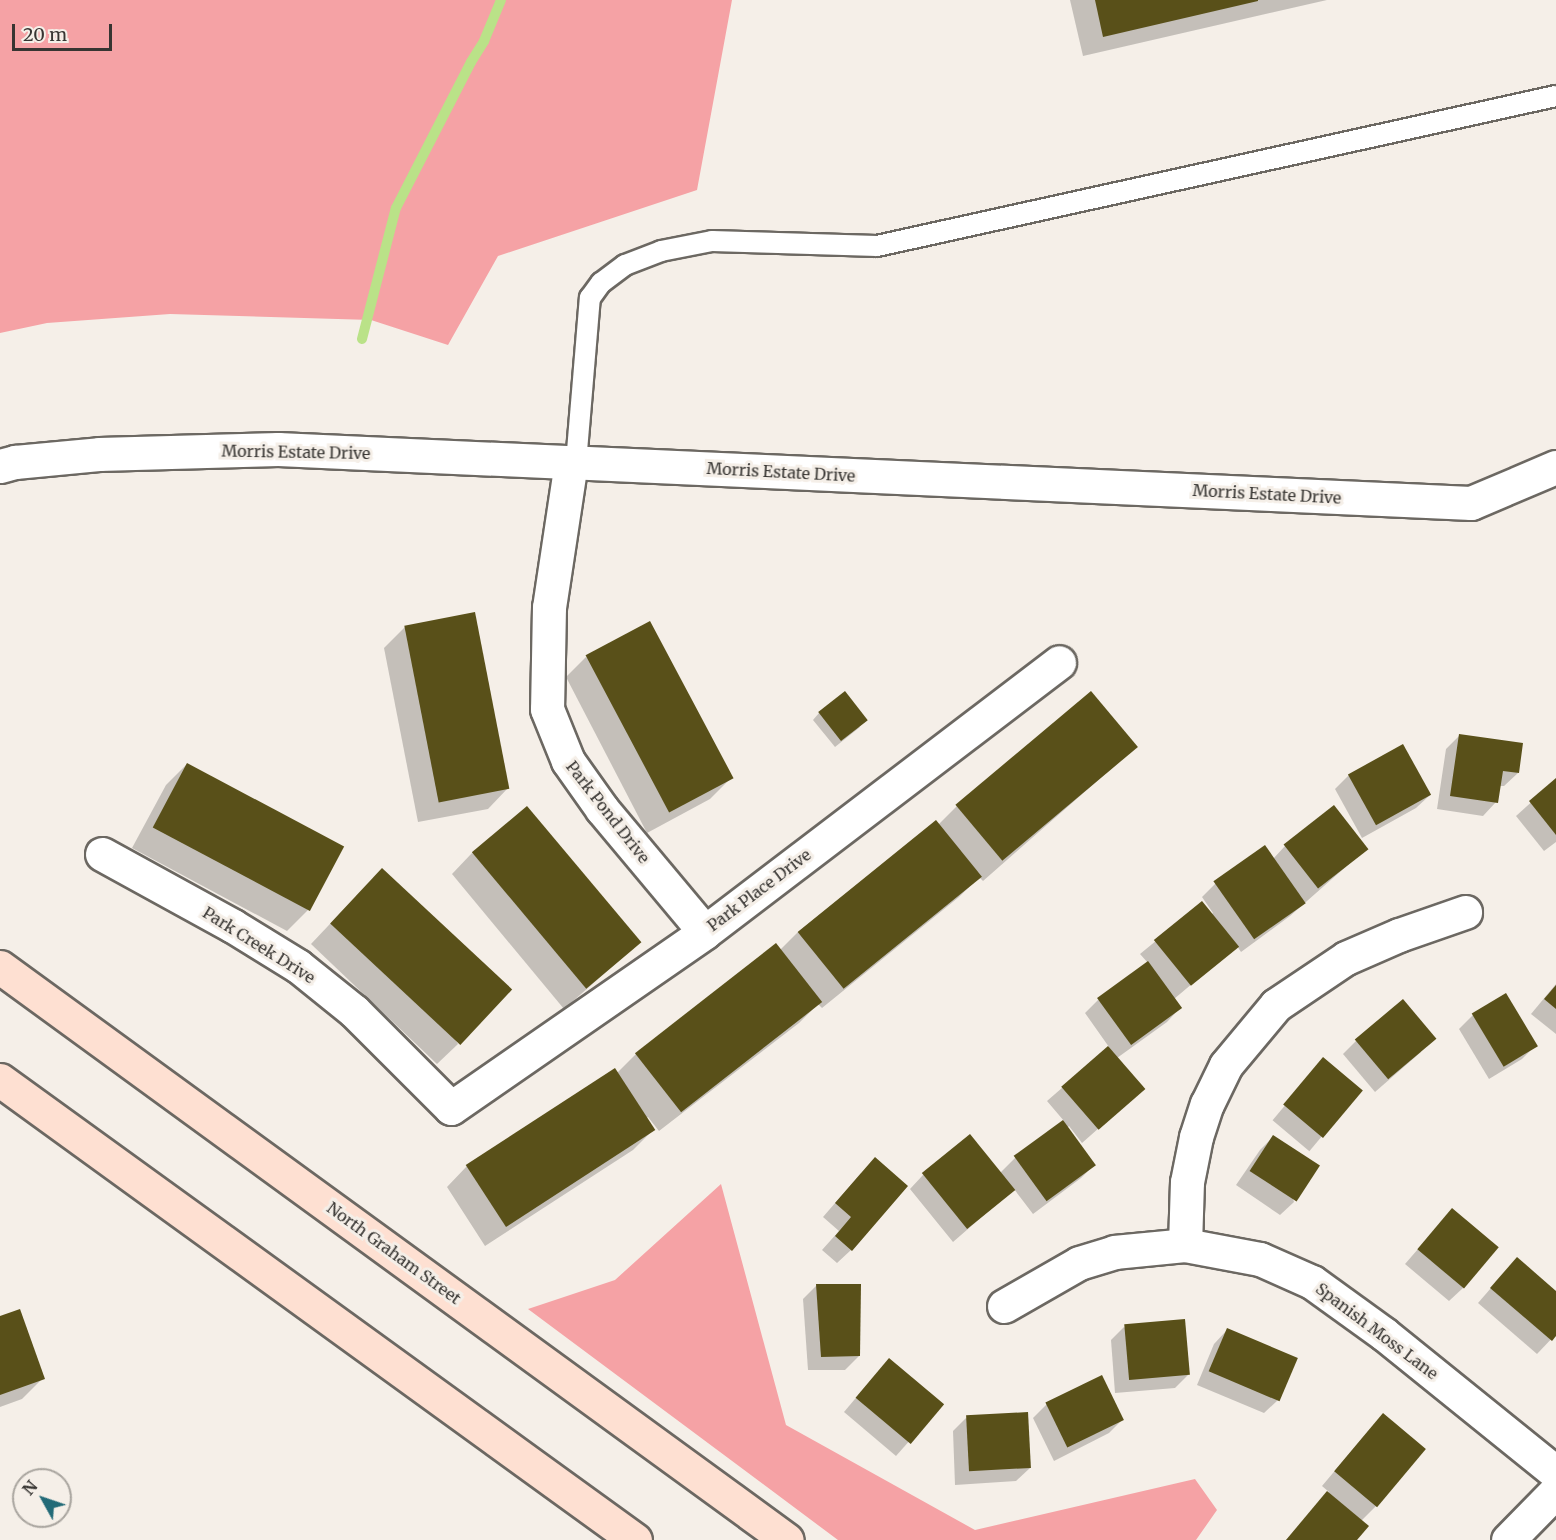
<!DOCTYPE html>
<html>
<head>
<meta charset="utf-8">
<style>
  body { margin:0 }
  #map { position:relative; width:1556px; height:1540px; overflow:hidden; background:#f5efe8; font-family:Merriweather,serif }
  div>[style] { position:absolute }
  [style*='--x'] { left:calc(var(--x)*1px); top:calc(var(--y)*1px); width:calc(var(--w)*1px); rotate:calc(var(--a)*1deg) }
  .forest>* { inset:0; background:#f5a2a5 }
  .shadow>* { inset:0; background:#0003; transform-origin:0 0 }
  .stream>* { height:10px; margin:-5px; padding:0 5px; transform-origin:5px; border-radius:5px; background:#bae288 }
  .building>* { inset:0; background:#595019; transform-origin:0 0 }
  .roads { filter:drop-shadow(2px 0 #6c6862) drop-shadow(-2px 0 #6c6862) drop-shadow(0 2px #6c6862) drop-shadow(0 -2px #6c6862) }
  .service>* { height:20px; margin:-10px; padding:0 10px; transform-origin:10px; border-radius:10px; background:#fff }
  .minor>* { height:33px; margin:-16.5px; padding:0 16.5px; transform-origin:16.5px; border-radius:16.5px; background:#fff }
  .secondary>* { height:33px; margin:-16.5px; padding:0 16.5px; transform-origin:16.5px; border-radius:16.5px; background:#fee0d2 }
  span { translate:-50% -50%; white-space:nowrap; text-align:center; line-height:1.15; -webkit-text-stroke:6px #f5efe8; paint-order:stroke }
  .street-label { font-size:16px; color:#373532 }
  .north { position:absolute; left:12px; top:1468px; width:60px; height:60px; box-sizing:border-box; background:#f5efe8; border:2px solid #a9a59f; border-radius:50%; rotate:310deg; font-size:16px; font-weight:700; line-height:24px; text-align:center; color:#373532 }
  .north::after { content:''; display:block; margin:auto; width:21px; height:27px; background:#226a77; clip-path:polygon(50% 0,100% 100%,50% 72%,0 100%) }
  .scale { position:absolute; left:12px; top:24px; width:100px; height:27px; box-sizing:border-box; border:3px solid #373532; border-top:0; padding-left:8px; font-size:18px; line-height:21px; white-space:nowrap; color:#373532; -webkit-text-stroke:4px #f5efe8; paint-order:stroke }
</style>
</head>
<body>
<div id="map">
  <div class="forest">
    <div style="clip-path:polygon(0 0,732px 0,697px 190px,498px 256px,448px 345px,371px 320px,170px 314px,47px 323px,0 333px)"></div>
    <div style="clip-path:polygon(721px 1184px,786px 1425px,975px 1530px,1195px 1479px,1217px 1510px,1196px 1540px,838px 1540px,528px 1309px,615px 1280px)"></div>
  </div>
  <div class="shadow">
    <div style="clip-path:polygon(1070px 0,1327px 0,1083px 56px)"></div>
    <div style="clip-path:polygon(405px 627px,508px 788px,488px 809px,418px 822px,384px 648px)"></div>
    <div style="clip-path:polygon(586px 657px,731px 778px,710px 799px,647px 833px,566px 677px)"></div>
    <div style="clip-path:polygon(819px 713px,860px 727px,835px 747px,813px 720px)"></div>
    <div style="clip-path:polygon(1460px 735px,1518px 773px,1504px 786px,1499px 786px,1496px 802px,1483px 816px,1437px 809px,1446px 749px)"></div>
    <div style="clip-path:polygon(1136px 747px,983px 881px,979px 877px,959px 897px,822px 1008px,818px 1004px,799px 1023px,659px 1131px,648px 1117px,646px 1118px,653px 1130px,633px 1150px,485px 1246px,447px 1187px,467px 1166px,617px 1073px,636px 1054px,776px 945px,780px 950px,798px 932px,935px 822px,938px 825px,957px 806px)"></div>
    <div style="clip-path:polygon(187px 764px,308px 910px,287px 931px,132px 848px,166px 785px)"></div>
    <div style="clip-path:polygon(1349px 775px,1430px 795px,1416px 808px,1362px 838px,1335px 789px)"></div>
    <div style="clip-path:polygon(1556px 780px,1556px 842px,1544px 851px,1516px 816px)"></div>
    <div style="clip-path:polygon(1285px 846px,1366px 849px,1290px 916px,1241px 952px,1237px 946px,1174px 999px,1180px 1008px,1167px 1022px,1117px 1058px,1143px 1089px,1082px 1143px,1069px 1126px,1067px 1128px,1094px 1165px,1081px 1178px,1033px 1214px,1014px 1189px,953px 1242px,910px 1189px,923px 1175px,1000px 1173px,1015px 1158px,1064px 1121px,1047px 1101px,1109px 1047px,1085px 1013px,1098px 1000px,1148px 963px,1140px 954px,1202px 903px,1211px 915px,1213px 913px,1202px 897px,1215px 884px,1273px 859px)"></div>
    <div style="clip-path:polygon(472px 853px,639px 943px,564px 1009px,452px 874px)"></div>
    <div style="clip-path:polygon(362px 890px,458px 1044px,437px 1064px,311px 944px)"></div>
    <div style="clip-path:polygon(1556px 984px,1556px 1034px,1531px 1014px)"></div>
    <div style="clip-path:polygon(1473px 1015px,1536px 1045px,1522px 1059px,1489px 1079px,1459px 1029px)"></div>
    <div style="clip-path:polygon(1356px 1041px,1421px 1052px,1375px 1092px,1343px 1054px)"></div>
    <div style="left:1324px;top:1059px;width:48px;height:80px;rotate:40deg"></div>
    <div style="clip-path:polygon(1273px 1137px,1294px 1202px,1280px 1215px,1236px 1185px,1260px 1150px)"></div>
    <div style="clip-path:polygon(861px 1173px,851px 1250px,837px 1263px,822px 1250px,839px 1231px,823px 1217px)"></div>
    <div style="clip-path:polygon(1452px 1210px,1463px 1288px,1449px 1301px,1405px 1264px)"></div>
    <div style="clip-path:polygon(1504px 1273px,1556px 1293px,1556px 1334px,1537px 1354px,1478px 1303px)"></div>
    <div style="clip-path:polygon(817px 1285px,859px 1356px,845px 1370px,808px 1370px,803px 1299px)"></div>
    <div style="clip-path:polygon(0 1317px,43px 1378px,22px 1399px,0 1407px)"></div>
    <div style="clip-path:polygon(1124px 1327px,1188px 1375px,1175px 1388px,1115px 1393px,1111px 1340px)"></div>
    <div style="clip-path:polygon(1227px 1330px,1278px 1400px,1264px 1413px,1197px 1385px,1214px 1344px)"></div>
    <div style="clip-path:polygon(876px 1374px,942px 1404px,896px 1456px,844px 1412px)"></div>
    <div style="clip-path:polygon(1101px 1377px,1122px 1420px,1109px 1433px,1054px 1461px,1033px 1418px,1047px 1404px)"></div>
    <div style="clip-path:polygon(966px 1418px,1030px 1468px,1016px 1481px,955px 1485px,953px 1431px)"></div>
    <div style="clip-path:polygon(1370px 1429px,1376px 1506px,1361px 1521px,1355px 1540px,1286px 1540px,1329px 1492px,1322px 1486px)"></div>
  </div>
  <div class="stream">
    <div style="--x:362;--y:339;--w:135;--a:-75.5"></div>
    <div style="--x:396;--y:208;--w:164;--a:-62.8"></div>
    <div style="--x:471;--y:62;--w:25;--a:-58"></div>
    <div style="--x:484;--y:41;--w:44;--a:-67.5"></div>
  </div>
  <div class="building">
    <div style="clip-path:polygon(1095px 0,1258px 0,1258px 1px,1103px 37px)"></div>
    <div style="left:475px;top:612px;width:180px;height:72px;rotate:79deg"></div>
    <div style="left:650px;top:621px;width:178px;height:73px;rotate:62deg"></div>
    <div style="left:845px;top:691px;width:37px;height:34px;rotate:52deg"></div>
    <div style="left:1091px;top:691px;width:73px;height:177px;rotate:50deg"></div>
    <div style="clip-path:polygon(1459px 734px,1523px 743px,1519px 773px,1503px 771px,1498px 803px,1450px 796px)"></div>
    <div style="left:1403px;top:744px;width:58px;height:63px;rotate:61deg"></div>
    <div style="left:187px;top:763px;width:178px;height:73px;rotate:28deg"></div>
    <div style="clip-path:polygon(1556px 778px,1556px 835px,1529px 801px)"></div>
    <div style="left:1334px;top:805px;width:56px;height:64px;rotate:52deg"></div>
    <div style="left:527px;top:806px;width:178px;height:72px;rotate:50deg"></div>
    <div style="left:936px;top:820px;width:73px;height:178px;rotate:51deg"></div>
    <div style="left:1265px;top:845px;width:71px;height:63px;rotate:55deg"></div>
    <div style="left:382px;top:868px;width:178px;height:76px;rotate:43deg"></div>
    <div style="left:1202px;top:901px;width:59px;height:62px;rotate:51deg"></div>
    <div style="left:776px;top:943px;width:75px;height:179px;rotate:52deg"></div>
    <div style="left:1148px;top:961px;width:58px;height:63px;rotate:54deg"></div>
    <div style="clip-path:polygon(1556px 985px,1556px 1009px,1544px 999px)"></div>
    <div style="left:1506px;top:993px;width:62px;height:40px;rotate:59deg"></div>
    <div style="left:1403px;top:999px;width:52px;height:63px;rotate:50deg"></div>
    <div style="left:1108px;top:1046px;width:57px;height:62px;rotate:49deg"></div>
    <div style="left:1323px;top:1057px;width:52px;height:62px;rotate:40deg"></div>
    <div style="left:615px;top:1068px;width:74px;height:178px;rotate:57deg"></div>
    <div style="left:1063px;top:1120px;width:56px;height:61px;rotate:54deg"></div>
    <div style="left:970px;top:1134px;width:72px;height:62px;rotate:51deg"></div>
    <div style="left:1273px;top:1135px;width:56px;height:43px;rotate:33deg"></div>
    <div style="clip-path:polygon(875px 1157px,908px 1186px,852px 1251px,835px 1236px,851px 1217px,835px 1203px)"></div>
    <div style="left:1452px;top:1208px;width:61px;height:54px;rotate:40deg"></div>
    <div style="clip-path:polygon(1517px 1257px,1556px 1291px,1556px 1336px,1552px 1341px,1490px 1288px)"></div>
    <div style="clip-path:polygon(816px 1284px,861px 1284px,860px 1356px,821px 1357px)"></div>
    <div style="clip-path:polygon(20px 1309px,45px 1379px,0 1395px,0 1316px)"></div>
    <div style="left:1185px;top:1319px;width:56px;height:61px;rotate:85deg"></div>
    <div style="left:1227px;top:1328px;width:77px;height:47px;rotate:23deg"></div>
    <div style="left:889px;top:1358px;width:72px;height:52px;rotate:40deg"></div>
    <div style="left:1102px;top:1375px;width:50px;height:63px;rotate:64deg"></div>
    <div style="left:1028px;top:1412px;width:56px;height:62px;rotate:87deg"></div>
    <div style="left:1383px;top:1413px;width:56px;height:76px;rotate:40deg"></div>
    <div style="clip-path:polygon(1327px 1491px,1369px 1526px,1357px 1540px,1286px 1540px)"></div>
  </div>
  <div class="roads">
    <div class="service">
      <div style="--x:576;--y:463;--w:166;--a:-85.2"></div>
      <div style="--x:590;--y:298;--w:19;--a:-54"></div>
      <div style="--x:601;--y:283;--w:30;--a:-37"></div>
      <div style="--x:625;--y:265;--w:39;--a:-21"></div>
      <div style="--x:661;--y:251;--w:52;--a:-11.1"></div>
      <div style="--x:712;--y:241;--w:165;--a:1.7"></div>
      <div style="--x:877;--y:246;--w:695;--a:-12.46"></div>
    </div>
    <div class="minor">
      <div style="--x:571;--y:462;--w:147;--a:98.6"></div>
      <div style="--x:549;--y:607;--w:102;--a:91.1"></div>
      <div style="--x:547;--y:709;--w:56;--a:68"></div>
      <div style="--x:568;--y:761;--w:59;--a:54.7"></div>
      <div style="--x:602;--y:809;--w:160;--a:50.1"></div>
      <div style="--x:0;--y:466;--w:16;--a:-15"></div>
      <div style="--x:15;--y:462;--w:84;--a:-5.4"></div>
      <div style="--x:99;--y:454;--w:179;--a:-1.6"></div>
      <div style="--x:278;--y:449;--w:1194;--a:2.59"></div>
      <div style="--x:1471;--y:503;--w:92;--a:-23"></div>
      <div style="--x:102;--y:854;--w:149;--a:28.8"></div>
      <div style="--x:233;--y:926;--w:76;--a:31.6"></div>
      <div style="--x:298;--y:966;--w:72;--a:38.8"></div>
      <div style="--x:354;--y:1011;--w:137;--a:45"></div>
      <div style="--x:451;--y:1108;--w:309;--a:-34.7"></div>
      <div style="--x:705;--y:932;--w:445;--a:-37.3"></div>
      <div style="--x:1185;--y:1245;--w:63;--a:-88.2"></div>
      <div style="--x:1187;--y:1182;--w:46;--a:-78.7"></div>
      <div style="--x:1196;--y:1137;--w:35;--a:-72"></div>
      <div style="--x:1207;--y:1104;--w:43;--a:-64"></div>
      <div style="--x:1226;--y:1065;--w:78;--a:-50.2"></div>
      <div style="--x:1276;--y:1005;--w:84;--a:-33.9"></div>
      <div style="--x:1346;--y:958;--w:58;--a:-23.5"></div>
      <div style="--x:1399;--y:935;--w:70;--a:-19.2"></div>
      <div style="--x:1004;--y:1306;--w:86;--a:-29.8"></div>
      <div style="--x:1079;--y:1263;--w:37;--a:-17"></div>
      <div style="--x:1114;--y:1252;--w:71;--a:-5.6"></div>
      <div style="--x:1185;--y:1245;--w:76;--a:10.6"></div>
      <div style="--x:1260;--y:1259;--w:57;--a:23.9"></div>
      <div style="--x:1312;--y:1282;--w:89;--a:35.8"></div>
      <div style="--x:1384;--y:1334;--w:221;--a:38.9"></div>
      <div style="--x:1508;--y:1540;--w:69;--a:-45.6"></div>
    </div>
    <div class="secondary">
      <div style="--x:0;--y:967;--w:973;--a:36.06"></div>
      <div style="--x:0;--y:1080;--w:784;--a:35.92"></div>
    </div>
  </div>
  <div class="street-label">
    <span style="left:296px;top:452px;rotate:1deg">Morris Estate Drive</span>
    <span style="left:781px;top:472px;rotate:3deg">Morris Estate Drive</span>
    <span style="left:1267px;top:494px;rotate:3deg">Morris Estate Drive</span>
    <span style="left:608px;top:812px;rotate:52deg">Park Pond Drive</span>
    <span style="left:759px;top:890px;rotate:-37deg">Park Place Drive</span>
    <span style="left:259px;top:945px;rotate:32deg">Park Creek Drive</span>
    <span style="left:394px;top:1253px;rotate:36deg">North Graham Street</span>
    <span style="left:1377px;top:1331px;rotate:37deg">Spanish Moss Lane</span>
  </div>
  <div class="north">N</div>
  <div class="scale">20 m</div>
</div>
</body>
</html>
